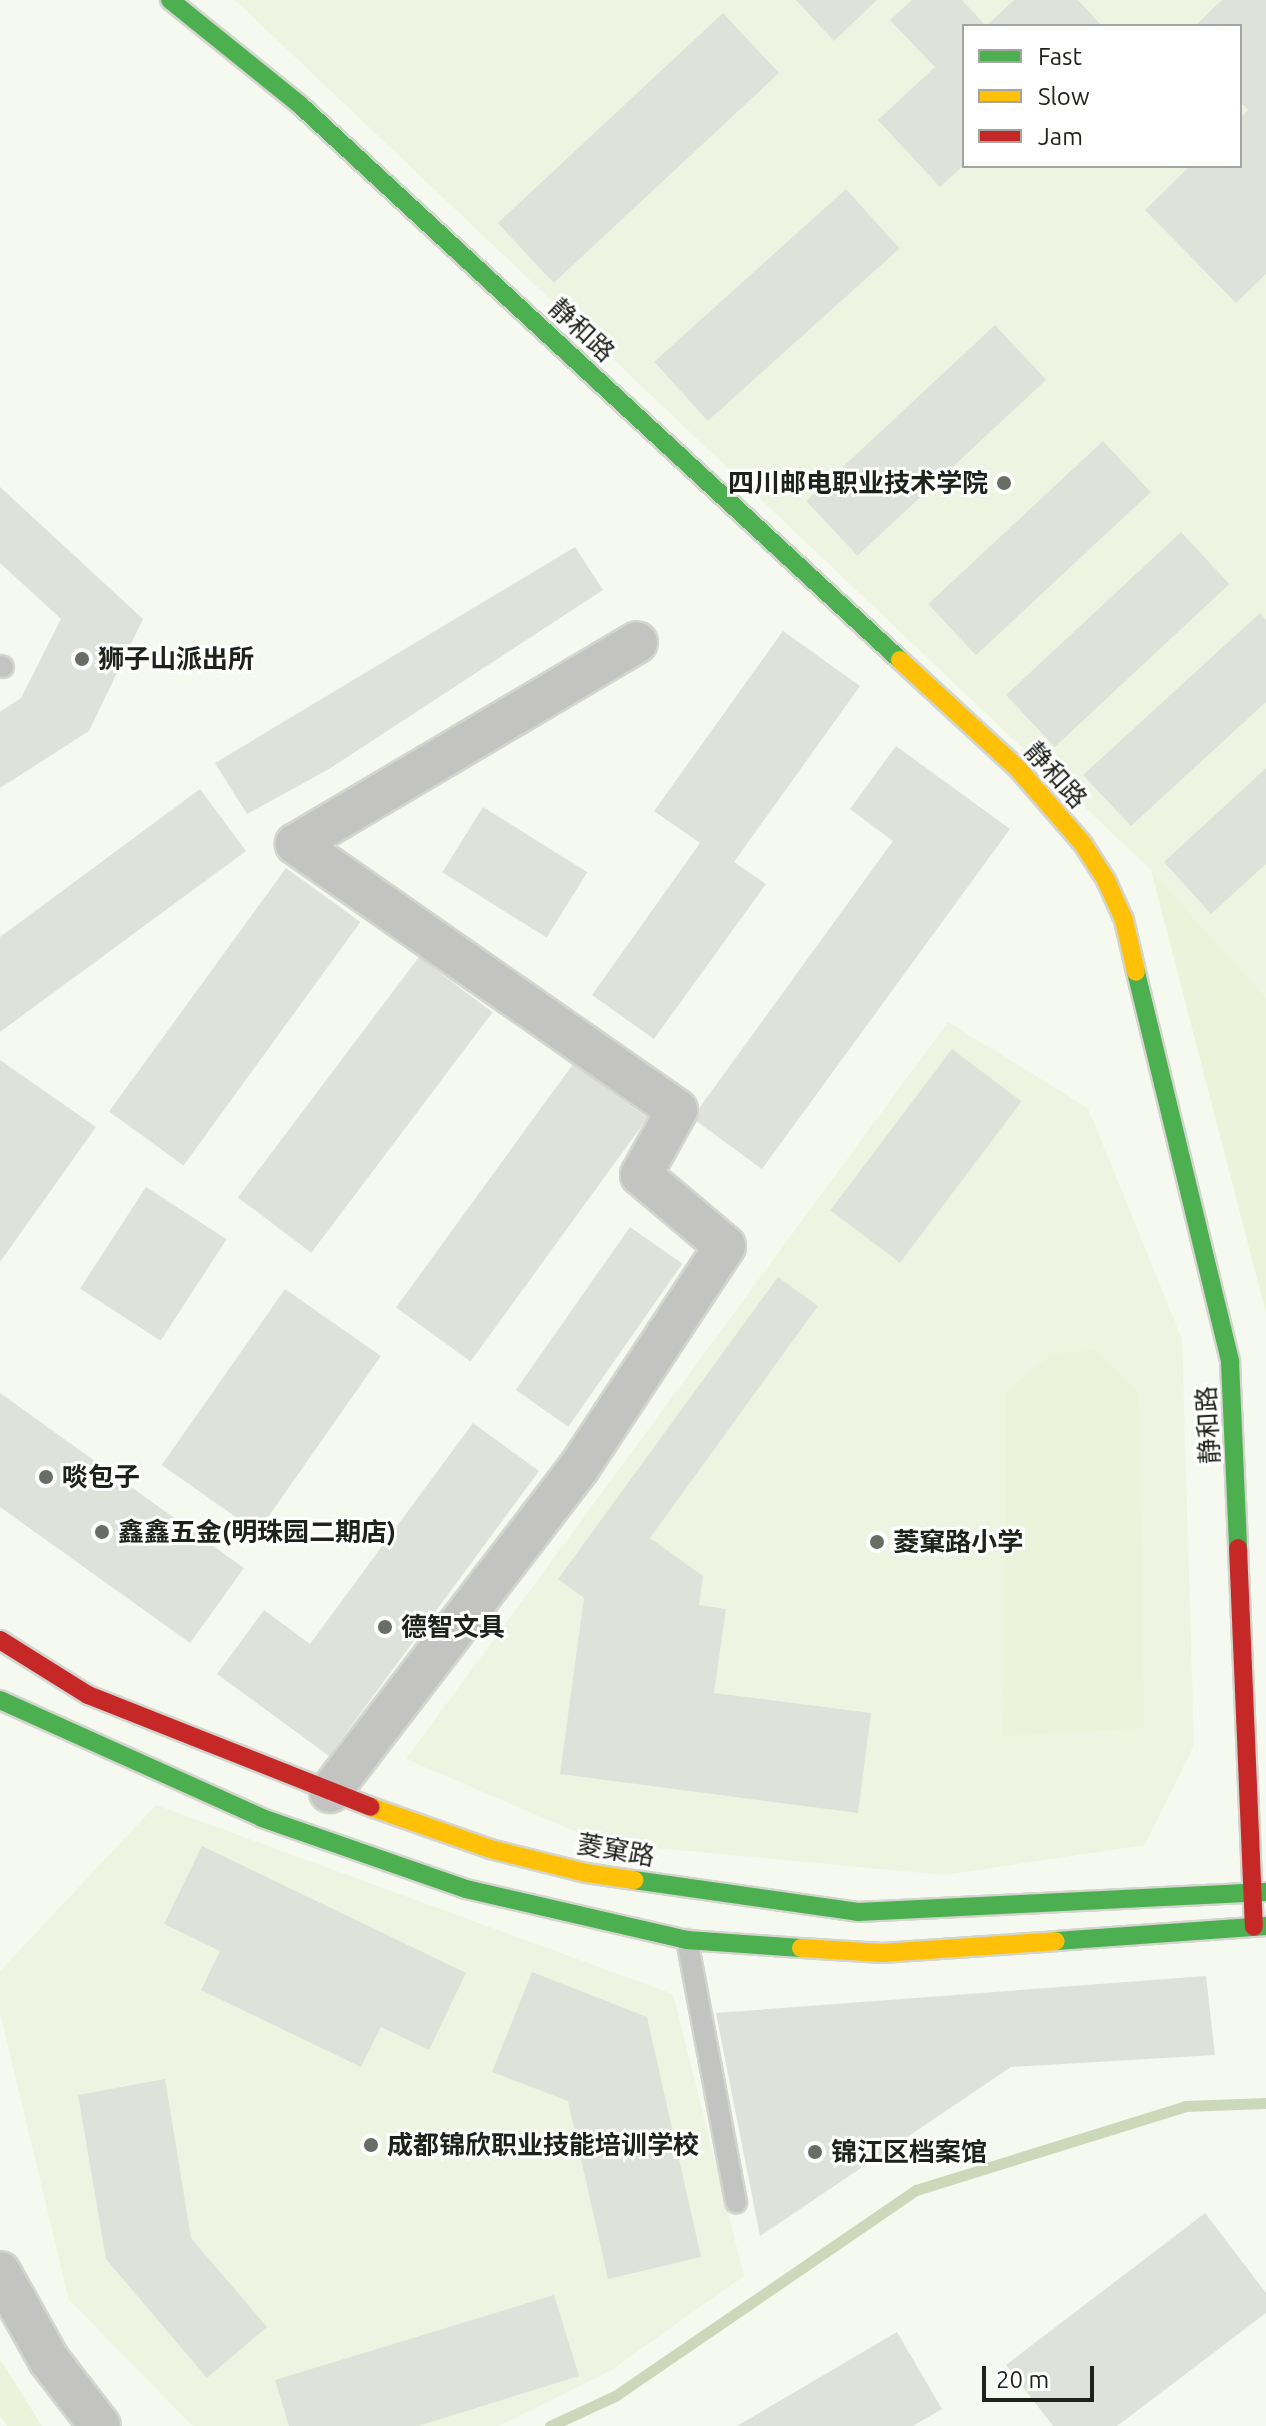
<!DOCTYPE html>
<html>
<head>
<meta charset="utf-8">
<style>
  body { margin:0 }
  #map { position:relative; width:1266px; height:2426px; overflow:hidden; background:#f6f9ef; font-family:Ubuntu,"Noto Sans SC",sans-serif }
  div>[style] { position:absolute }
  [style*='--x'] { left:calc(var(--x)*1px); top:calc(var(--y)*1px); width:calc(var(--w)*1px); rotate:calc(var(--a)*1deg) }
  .built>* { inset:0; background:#eef4e1 }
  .green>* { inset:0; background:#ebf3da }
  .stream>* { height:11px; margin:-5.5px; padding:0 5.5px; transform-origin:5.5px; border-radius:5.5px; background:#cdd7b9 }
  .building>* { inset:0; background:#dfe2da; transform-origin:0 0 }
  .roads { filter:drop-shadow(2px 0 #d3d6ce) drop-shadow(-2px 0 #d3d6ce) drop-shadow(0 2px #d3d6ce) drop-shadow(0 -2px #d3d6ce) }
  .lane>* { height:20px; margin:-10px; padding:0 10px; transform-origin:10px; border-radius:10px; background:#c3c4c1 }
  .street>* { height:40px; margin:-20px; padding:0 20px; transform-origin:20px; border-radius:20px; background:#c3c4c1 }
  .fast>* { height:18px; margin:-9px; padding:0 9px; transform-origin:9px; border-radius:9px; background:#4caf50 }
  .slow>* { height:18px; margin:-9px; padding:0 9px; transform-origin:9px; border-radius:9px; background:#ffc107 }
  .jam>* { height:18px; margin:-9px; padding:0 9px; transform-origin:9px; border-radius:9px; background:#c62828 }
  .dots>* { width:22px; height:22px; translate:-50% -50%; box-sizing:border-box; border:4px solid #fff; border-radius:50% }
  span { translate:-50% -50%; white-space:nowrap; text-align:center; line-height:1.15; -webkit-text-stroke:6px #fff; paint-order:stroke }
  .street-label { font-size:26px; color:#1f211b }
  .poi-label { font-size:26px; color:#1f211b; font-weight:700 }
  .right { translate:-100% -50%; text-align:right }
  .left { translate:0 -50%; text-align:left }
  .legend { position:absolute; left:962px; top:24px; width:280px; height:144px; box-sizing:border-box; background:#fff; border:2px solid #a5a6a4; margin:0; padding:10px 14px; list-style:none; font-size:24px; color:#1f211b }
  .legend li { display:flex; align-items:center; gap:16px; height:40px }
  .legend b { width:40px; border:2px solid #a5a6a4 }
  .scale { position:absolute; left:982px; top:2366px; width:112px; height:36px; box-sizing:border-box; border:4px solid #1f211b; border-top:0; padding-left:10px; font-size:24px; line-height:28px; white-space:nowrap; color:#1f211b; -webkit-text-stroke:6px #fff; paint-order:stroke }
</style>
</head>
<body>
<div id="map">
  <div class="built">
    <div style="clip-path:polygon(evenodd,235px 0,1266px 0,1266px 998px,1151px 870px,235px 0,964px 26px,1240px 26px,1240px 166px,964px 166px,964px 26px)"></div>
    <div style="clip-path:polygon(948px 1022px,1088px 1108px,1182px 1339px,1194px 1745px,1145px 1845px,945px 1875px,602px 1843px,406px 1759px)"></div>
    <div style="clip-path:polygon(156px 1805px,673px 1994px,744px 2276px,610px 2371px,499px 2426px,193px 2426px,69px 2300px,0 2013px,0 1971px)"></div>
  </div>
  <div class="green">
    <div style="clip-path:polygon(1151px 870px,1266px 998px,1266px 1313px)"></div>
    <div style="clip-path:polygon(1095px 1350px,1139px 1393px,1144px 1728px,1003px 1736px,1006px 1392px,1052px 1354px)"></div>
    <div style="clip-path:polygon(0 2359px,42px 2426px,7px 2426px,0 2415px)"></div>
  </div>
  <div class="stream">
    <div style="--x:550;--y:2426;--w:72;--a:-24.8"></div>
    <div style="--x:615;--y:2396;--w:365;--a:-34.4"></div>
    <div style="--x:916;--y:2190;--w:282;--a:-17.3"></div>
    <div style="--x:1185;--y:2106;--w:81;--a:-2.1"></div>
  </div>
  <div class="building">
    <div style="clip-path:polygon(796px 0,877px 0,834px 41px)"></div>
    <div style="clip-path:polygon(912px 0,962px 0,986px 26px,964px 26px,964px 165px,940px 187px,878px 120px,935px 67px,890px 20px)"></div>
    <div style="clip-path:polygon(1014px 0,1078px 0,1102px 26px,986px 26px)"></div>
    <div style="clip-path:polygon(1222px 0,1266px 0,1266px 274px,1236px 303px,1145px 210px,1190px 166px,1240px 166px,1240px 118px,1248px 110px,1240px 102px,1240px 26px,1195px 26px)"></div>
    <div style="left:723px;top:13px;width:82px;height:308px;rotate:47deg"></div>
    <div style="left:846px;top:189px;width:80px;height:258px;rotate:48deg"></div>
    <div style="left:995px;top:325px;width:75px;height:258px;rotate:47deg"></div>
    <div style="left:1103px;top:441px;width:70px;height:239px;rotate:47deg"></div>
    <div style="clip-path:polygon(0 487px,143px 619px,89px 731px,0 788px,0 712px,21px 698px,61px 619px,0 563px)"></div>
    <div style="left:1181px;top:532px;width:71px;height:239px;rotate:47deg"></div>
    <div style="clip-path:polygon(575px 547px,603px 590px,329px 769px,247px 814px,215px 763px)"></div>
    <div style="clip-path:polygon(1260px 613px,1266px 620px,1266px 702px,1131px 826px,1083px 775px)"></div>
    <div style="clip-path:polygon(783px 631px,860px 686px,734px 862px,766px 884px,654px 1039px,592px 995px,700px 843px,654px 811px)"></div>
    <div style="clip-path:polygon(896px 746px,1010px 829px,762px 1169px,692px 1118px,893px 841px,850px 809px)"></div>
    <div style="clip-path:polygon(1266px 768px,1266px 864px,1211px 914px,1164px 862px)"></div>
    <div style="clip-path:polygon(200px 789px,246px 851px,0 1032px,0 937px)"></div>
    <div style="left:483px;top:807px;width:123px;height:77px;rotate:32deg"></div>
    <div style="left:286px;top:868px;width:92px;height:301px;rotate:36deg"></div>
    <div style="left:419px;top:957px;width:92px;height:301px;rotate:37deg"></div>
    <div style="left:952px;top:1049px;width:87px;height:202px;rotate:37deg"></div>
    <div style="clip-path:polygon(0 1060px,96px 1127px,0 1262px)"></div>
    <div style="left:573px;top:1064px;width:92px;height:301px;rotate:36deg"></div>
    <div style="left:146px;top:1187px;width:96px;height:121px;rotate:33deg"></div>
    <div style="left:630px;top:1227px;width:64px;height:199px;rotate:35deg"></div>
    <div style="clip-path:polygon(778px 1277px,818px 1306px,650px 1538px,703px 1576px,699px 1605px,726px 1609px,714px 1693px,871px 1713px,858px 1813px,560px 1774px,584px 1598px,558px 1579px)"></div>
    <div style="left:285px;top:1289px;width:117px;height:215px;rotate:35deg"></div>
    <div style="clip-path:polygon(0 1393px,244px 1568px,190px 1643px,0 1507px)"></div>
    <div style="clip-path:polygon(473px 1423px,539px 1471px,329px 1756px,217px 1674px,264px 1610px,310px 1644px)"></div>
    <div style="clip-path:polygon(202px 1846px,466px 1973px,429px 2050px,381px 2027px,361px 2067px,201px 1990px,220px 1951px,164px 1924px)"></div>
    <div style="clip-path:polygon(532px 1972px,647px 2017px,701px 2257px,608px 2279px,568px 2101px,492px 2072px)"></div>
    <div style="clip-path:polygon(1206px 1976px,1215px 2055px,1011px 2067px,760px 2236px,716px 2013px)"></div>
    <div style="clip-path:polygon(165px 2079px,191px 2238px,267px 2327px,207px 2378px,106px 2259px,78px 2095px)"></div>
    <div style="clip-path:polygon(1205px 2213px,1266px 2293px,1266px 2313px,1117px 2426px,1053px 2426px,1006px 2365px)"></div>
    <div style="clip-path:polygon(554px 2295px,579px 2376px,418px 2426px,289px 2426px,275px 2380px)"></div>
    <div style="clip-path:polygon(897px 2332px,942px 2409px,913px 2426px,737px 2426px)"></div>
  </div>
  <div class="roads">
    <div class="lane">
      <div style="--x:0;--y:666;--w:3;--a:18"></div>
      <div style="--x:687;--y:1940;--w:267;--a:79.4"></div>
    </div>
    <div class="street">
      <div style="--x:330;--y:1792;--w:407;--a:-52.5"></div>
      <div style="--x:578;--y:1469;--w:267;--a:-56.6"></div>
      <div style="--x:725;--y:1246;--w:110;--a:-139.8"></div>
      <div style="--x:641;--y:1175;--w:74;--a:-61"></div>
      <div style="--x:677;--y:1110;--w:465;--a:-145.1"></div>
      <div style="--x:296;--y:844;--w:396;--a:-30.6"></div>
      <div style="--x:0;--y:2272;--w:101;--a:60.9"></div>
      <div style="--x:49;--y:2360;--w:83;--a:52.3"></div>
    </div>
    <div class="fast">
      <div style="--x:170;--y:0;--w:167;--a:38.9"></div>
      <div style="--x:300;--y:105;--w:817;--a:42.77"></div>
      <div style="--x:1136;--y:972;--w:401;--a:76.4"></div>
      <div style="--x:1230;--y:1362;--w:186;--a:87.5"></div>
      <div style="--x:0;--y:1700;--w:287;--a:24.2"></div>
      <div style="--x:262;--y:1818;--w:216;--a:19.2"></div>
      <div style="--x:466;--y:1889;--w:227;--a:13"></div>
      <div style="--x:687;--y:1940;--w:114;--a:4"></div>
      <div style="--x:634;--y:1880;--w:226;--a:8.1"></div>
      <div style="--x:858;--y:1912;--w:408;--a:-2.8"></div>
      <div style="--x:1056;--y:1941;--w:211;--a:-4.1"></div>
    </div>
    <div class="slow">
      <div style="--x:900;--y:660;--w:162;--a:42.7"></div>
      <div style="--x:1019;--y:770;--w:98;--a:49.1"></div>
      <div style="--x:1083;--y:844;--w:43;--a:57.4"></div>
      <div style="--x:1106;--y:880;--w:44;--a:65.8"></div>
      <div style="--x:1124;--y:920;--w:53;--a:77"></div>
      <div style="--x:371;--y:1807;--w:126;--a:19.4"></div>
      <div style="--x:490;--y:1849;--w:99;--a:14"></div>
      <div style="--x:586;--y:1873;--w:49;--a:8.3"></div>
      <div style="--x:801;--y:1948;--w:81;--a:3.5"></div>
      <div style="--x:882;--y:1953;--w:174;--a:-3.9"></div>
    </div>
    <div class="jam">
      <div style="--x:1238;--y:1548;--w:379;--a:87.6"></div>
      <div style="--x:0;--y:1640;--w:104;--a:32"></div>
      <div style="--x:88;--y:1695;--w:304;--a:21.6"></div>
    </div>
  </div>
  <div class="dots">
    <div style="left:1004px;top:483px;background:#6a6d65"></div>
    <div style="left:82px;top:659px;background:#6a6d65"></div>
    <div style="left:46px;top:1477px;background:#6a6d65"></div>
    <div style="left:102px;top:1532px;background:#6a6d65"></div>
    <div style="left:877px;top:1542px;background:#6a6d65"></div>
    <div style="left:385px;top:1627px;background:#6a6d65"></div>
    <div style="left:371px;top:2145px;background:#6a6d65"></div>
    <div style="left:815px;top:2152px;background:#6a6d65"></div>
  </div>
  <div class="street-label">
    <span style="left:582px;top:330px;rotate:43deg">静和路</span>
    <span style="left:1056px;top:775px;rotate:48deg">静和路</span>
    <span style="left:1208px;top:1425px;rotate:-93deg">静和路</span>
    <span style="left:616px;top:1850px;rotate:10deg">菱窠路</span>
  </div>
  <div class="poi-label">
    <span class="right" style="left:988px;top:483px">四川邮电职业技术学院</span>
    <span class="left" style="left:98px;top:659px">狮子山派出所</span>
    <span class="left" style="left:62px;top:1477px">啖包子</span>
    <span class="left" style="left:118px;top:1532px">鑫鑫五金(明珠园二期店)</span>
    <span class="left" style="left:893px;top:1542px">菱窠路小学</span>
    <span class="left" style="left:401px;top:1627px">德智文具</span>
    <span class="left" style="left:387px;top:2145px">成都锦欣职业技能培训学校</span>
    <span class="left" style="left:831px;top:2152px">锦江区档案馆</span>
  </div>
  <ul class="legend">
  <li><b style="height:10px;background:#4caf50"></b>Fast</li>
  <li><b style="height:10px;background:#ffc107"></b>Slow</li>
  <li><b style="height:10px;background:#c62828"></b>Jam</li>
  </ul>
  <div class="scale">20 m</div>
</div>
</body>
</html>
